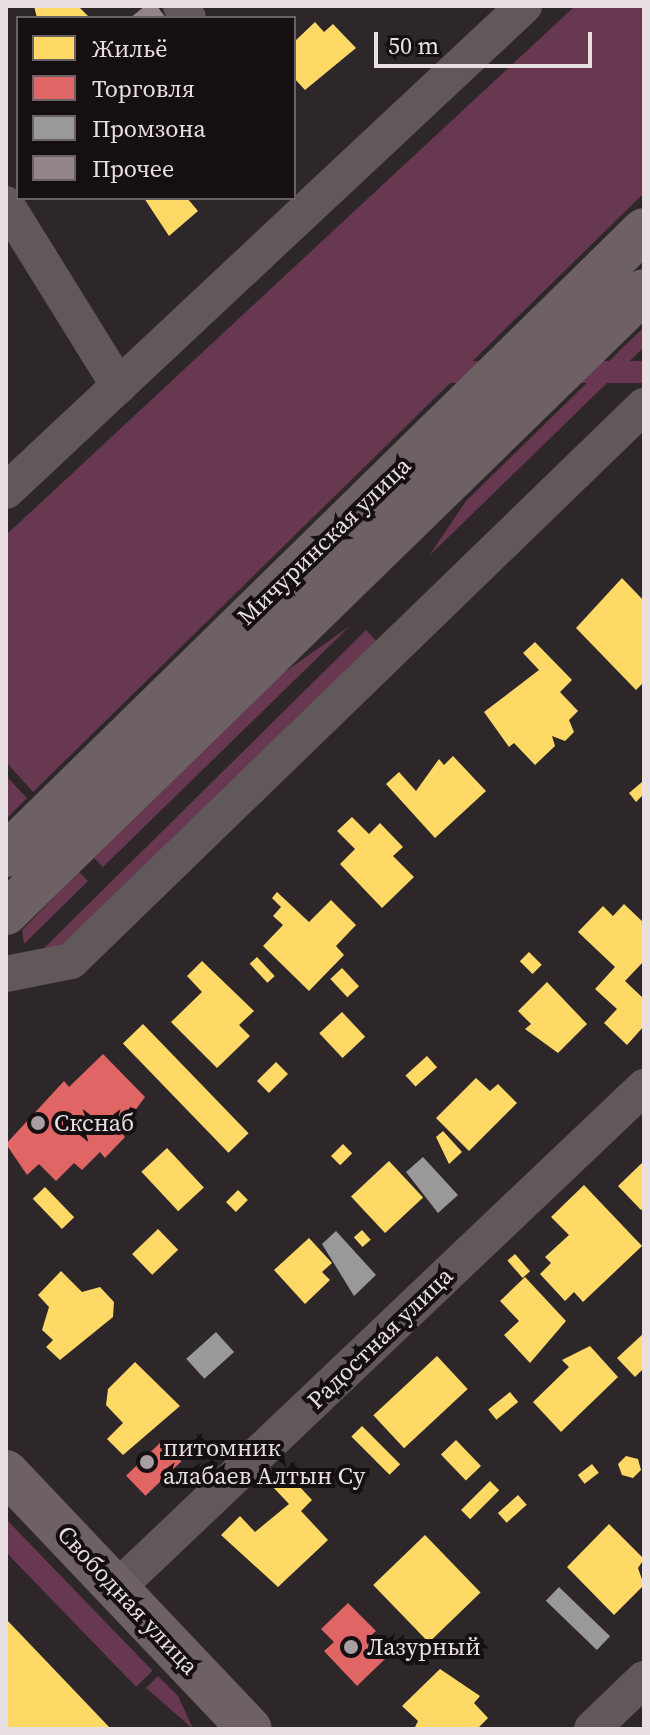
<!DOCTYPE html>
<html>
<head>
<meta charset="utf-8">
<style>
  body { margin:0 }
  #map { position:relative; width:650px; height:1735px; overflow:hidden; background:#2e272a; font-family:"Source Serif 4",serif }
  div>[style] { position:absolute }
  [style*='--x'] { left:calc(var(--x)*1px); top:calc(var(--y)*1px); width:calc(var(--w)*1px); rotate:calc(var(--a)*1deg) }
  .green>* { inset:0; background:#67384f; transform-origin:0 0 }
  .homes>* { inset:0; background:#ffd966; transform-origin:0 0 }
  .shops>* { inset:0; background:#e06666; transform-origin:0 0 }
  .industry>* { inset:0; background:#999; transform-origin:0 0 }
  .building>* { inset:0; background:#93838a }
  .minor>* { height:36px; margin:-18px; padding:0 18px; transform-origin:18px; border-radius:18px; background:#61585b }
  .major>* { height:44px; margin:-22px; padding:0 22px; transform-origin:22px; border-radius:22px; background:#6d6166 }
  .dots>* { width:22px; height:22px; translate:-50% -50%; box-sizing:border-box; border:4px solid #150f11; border-radius:50% }
  span { translate:-50% -50%; white-space:nowrap; text-align:center; line-height:1.15; -webkit-text-stroke:8px #150f11; paint-order:stroke }
  .street-label { font-size:24px; color:#e8dfe3 }
  .poi-label { font-size:24px; color:#e8dfe3 }
  .left { translate:0 -50%; text-align:left }
  .frame { position:absolute; inset:0; border:8px solid #e8dfe3; pointer-events:none }
  .legend { position:absolute; left:16px; top:16px; width:280px; height:184px; box-sizing:border-box; background:#150f11; border:2px solid #696265; margin:0; padding:10px 14px; list-style:none; font-size:24px; color:#e8dfe3 }
  .legend li { display:flex; align-items:center; gap:16px; height:40px }
  .legend b { width:40px; border:2px solid #696265 }
  .scale { position:absolute; left:374px; top:32px; width:218px; height:36px; box-sizing:border-box; border:4px solid #e8dfe3; border-top:0; padding-left:10px; font-size:24px; line-height:28px; white-space:nowrap; color:#e8dfe3; -webkit-text-stroke:6px #150f11; paint-order:stroke }
</style>
</head>
<body>
<div id="map">
  <div class="green">
    <div style="clip-path:polygon(575px 6px,644px 6px,644px 193px,33px 792px,6px 762px,6px 535px)"></div>
    <div style="clip-path:polygon(644px 327px,644px 347px,429px 556px,466px 501px)"></div>
    <div style="left:644px;top:361px;width:22px;height:295px;rotate:90deg"></div>
    <div style="clip-path:polygon(350px 626px,103px 867px,94px 858px,279px 676px)"></div>
    <div style="clip-path:polygon(366px 630px,377px 642px,57px 951px,36px 956px)"></div>
    <div style="clip-path:polygon(6px 776px,27px 798px,6px 819px)"></div>
    <div style="clip-path:polygon(79px 872px,88px 881px,24px 944px,22px 930px)"></div>
    <div style="left:6px;top:1519px;width:211px;height:23px;rotate:46deg"></div>
    <div style="clip-path:polygon(158px 1676px,178px 1696px,193px 1729px,146px 1688px)"></div>
  </div>
  <div class="homes">
    <div style="clip-path:polygon(34px 6px,78px 6px,90px 18px,37px 18px)"></div>
    <div style="clip-path:polygon(315px 22px,324px 32px,333px 24px,356px 48px,305px 90px,294px 78px,294px 42px)"></div>
    <div style="clip-path:polygon(144px 198px,187px 198px,198px 211px,169px 236px)"></div>
    <div style="clip-path:polygon(622px 578px,644px 601px,644px 682px,636px 690px,576px 628px)"></div>
    <div style="clip-path:polygon(535px 642px,572px 680px,560px 692px,578px 711px,569px 720px,574px 732px,565px 741px,552px 736px,555px 746px,535px 765px,514px 743px,509px 747px,484px 712px,539px 670px,523px 653px)"></div>
    <div style="clip-path:polygon(453px 756px,486px 791px,435px 838px,386px 784px,399px 772px,416px 791px,439px 759px,444px 765px)"></div>
    <div style="clip-path:polygon(642px 782px,644px 794px,636px 802px,629px 793px)"></div>
    <div style="clip-path:polygon(352px 817px,369px 834px,380px 823px,403px 847px,393px 856px,414px 877px,382px 908px,340px 864px,355px 849px,337px 831px)"></div>
    <div style="clip-path:polygon(277px 892px,309px 922px,331px 900px,356px 925px,336px 946px,344px 955px,309px 991px,263px 946px,283px 925px,273px 916px,281px 907px,272px 898px)"></div>
    <div style="clip-path:polygon(624px 904px,644px 923px,644px 961px,625px 981px,644px 999px,644px 1026px,627px 1045px,604px 1023px,617px 1009px,595px 989px,615px 967px,578px 932px,603px 906px,613px 916px)"></div>
    <div style="left:529px;top:952px;width:18px;height:13px;rotate:45deg"></div>
    <div style="left:257px;top:957px;width:26px;height:10px;rotate:47deg"></div>
    <div style="clip-path:polygon(202px 961px,254px 1011px,239px 1025px,250px 1036px,217px 1068px,171px 1022px,202px 992px,187px 976px)"></div>
    <div style="left:342px;top:968px;width:25px;height:16px;rotate:47deg"></div>
    <div style="clip-path:polygon(547px 982px,587px 1024px,558px 1053px,525px 1029px,531px 1024px,518px 1011px)"></div>
    <div style="left:342px;top:1012px;width:34px;height:31px;rotate:47deg"></div>
    <div style="left:143px;top:1024px;width:152px;height:28px;rotate:46deg"></div>
    <div style="left:427px;top:1056px;width:15px;height:29px;rotate:48deg"></div>
    <div style="left:276px;top:1062px;width:17px;height:27px;rotate:45deg"></div>
    <div style="clip-path:polygon(476px 1078px,490px 1091px,498px 1084px,517px 1103px,469px 1151px,436px 1118px)"></div>
    <div style="clip-path:polygon(443px 1131px,462px 1152px,449px 1164px,436px 1137px)"></div>
    <div style="left:343px;top:1144px;width:13px;height:17px;rotate:45deg"></div>
    <div style="left:167px;top:1148px;width:54px;height:35px;rotate:47deg"></div>
    <div style="left:389px;top:1161px;width:50px;height:52px;rotate:47deg"></div>
    <div style="clip-path:polygon(644px 1161px,644px 1208px,641px 1210px,618px 1186px)"></div>
    <div style="clip-path:polygon(584px 1185px,642px 1246px,583px 1302px,574px 1292px,565px 1301px,540px 1274px,551px 1263px,545px 1257px,569px 1235px,551px 1217px)"></div>
    <div style="left:45px;top:1187px;width:42px;height:17px;rotate:46deg"></div>
    <div style="left:238px;top:1190px;width:14px;height:17px;rotate:45deg"></div>
    <div style="left:158px;top:1229px;width:29px;height:36px;rotate:46deg"></div>
    <div style="left:362px;top:1230px;width:13px;height:11px;rotate:48deg"></div>
    <div style="clip-path:polygon(309px 1238px,332px 1263px,322px 1272px,330px 1280px,305px 1304px,274px 1270px)"></div>
    <div style="left:515px;top:1254px;width:23px;height:10px;rotate:49deg"></div>
    <div style="clip-path:polygon(61px 1271px,82px 1292px,100px 1287px,114px 1302px,113px 1317px,60px 1360px,46px 1347px,53px 1340px,42px 1330px,49px 1307px,38px 1295px)"></div>
    <div style="clip-path:polygon(525px 1277px,566px 1321px,530px 1363px,504px 1335px,519px 1321px,500px 1301px)"></div>
    <div style="clip-path:polygon(644px 1333px,644px 1368px,635px 1377px,617px 1358px)"></div>
    <div style="clip-path:polygon(590px 1346px,618px 1377px,561px 1432px,533px 1402px,569px 1367px,562px 1360px)"></div>
    <div style="left:437px;top:1356px;width:45px;height:87px;rotate:47deg"></div>
    <div style="clip-path:polygon(135px 1362px,180px 1406px,123px 1455px,107px 1439px,123px 1423px,106px 1405px,108px 1389px)"></div>
    <div style="left:510px;top:1392px;width:13px;height:28px;rotate:51deg"></div>
    <div style="left:362px;top:1426px;width:54px;height:15px;rotate:45deg"></div>
    <div style="left:456px;top:1440px;width:36px;height:21px;rotate:46deg"></div>
    <div style="clip-path:polygon(626px 1456px,638px 1459px,641px 1470px,633px 1478px,622px 1475px,618px 1464px)"></div>
    <div style="left:592px;top:1464px;width:11px;height:18px;rotate:52deg"></div>
    <div style="clip-path:polygon(286px 1472px,312px 1500px,301px 1511px,328px 1540px,278px 1587px,221px 1535px,240px 1516px,255px 1532px,289px 1504px,272px 1486px)"></div>
    <div style="left:490px;top:1481px;width:13px;height:41px;rotate:45deg"></div>
    <div style="left:518px;top:1495px;width:13px;height:27px;rotate:48deg"></div>
    <div style="clip-path:polygon(609px 1524px,644px 1559px,638px 1568px,644px 1585px,614px 1615px,567px 1567px)"></div>
    <div style="left:425px;top:1535px;width:80px;height:72px;rotate:46deg"></div>
    <div style="clip-path:polygon(6px 1619px,111px 1729px,6px 1729px)"></div>
    <div style="clip-path:polygon(440px 1669px,480px 1696px,474px 1703px,488px 1718px,477px 1729px,414px 1729px,418px 1721px,402px 1706px)"></div>
  </div>
  <div class="shops">
    <div style="clip-path:polygon(103px 1054px,145px 1097px,120px 1131px,125px 1137px,105px 1158px,100px 1152px,82px 1170px,74px 1163px,56px 1181px,39px 1164px,27px 1175px,6px 1144px,64px 1081px,69px 1087px)"></div>
    <div style="left:162px;top:1441px;width:28px;height:50px;rotate:46deg"></div>
    <div style="clip-path:polygon(348px 1603px,376px 1631px,366px 1640px,385px 1659px,357px 1686px,324px 1651px,334px 1642px,321px 1629px)"></div>
  </div>
  <div class="industry">
    <div style="clip-path:polygon(423px 1157px,458px 1195px,438px 1213px,406px 1172px)"></div>
    <div style="clip-path:polygon(336px 1231px,376px 1275px,354px 1296px,322px 1244px)"></div>
    <div style="left:216px;top:1332px;width:27px;height:40px;rotate:48deg"></div>
    <div style="left:559px;top:1587px;width:71px;height:19px;rotate:44deg"></div>
  </div>
  <div class="building">
    <div style="clip-path:polygon(145px 6px,157px 6px,166px 18px,130px 18px)"></div>
  </div>
  <div class="minor">
    <div style="--x:181;--y:6;--w:14;--a:60"></div>
    <div style="--x:6;--y:204;--w:214;--a:58.2"></div>
    <div style="--x:6;--y:491;--w:710;--a:-43.12"></div>
    <div style="--x:6;--y:974;--w:66;--a:-11.3"></div>
    <div style="--x:71;--y:961;--w:798;--a:-44.09"></div>
    <div style="--x:116;--y:1589;--w:729;--a:-43.55"></div>
    <div style="--x:592;--y:1729;--w:72;--a:-43.9"></div>
  </div>
  <div class="major">
    <div style="--x:6;--y:855;--w:893;--a:-44.41"></div>
    <div style="--x:6;--y:913;--w:891;--a:-44.27"></div>
    <div style="--x:6;--y:1472;--w:354;--a:46.5"></div>
  </div>
  <div class="dots">
    <div style="left:38px;top:1123px;background:#a79fa2"></div>
    <div style="left:147px;top:1462px;background:#a79fa2"></div>
    <div style="left:351px;top:1647px;background:#a79fa2"></div>
  </div>
  <div class="street-label">
    <span style="left:324px;top:541px;rotate:-44deg">Мичуринская улица</span>
    <span style="left:380px;top:1338px;rotate:-44deg">Радостная улица</span>
    <span style="left:128px;top:1600px;rotate:47deg">Свободная улица</span>
  </div>
  <div class="poi-label">
    <span class="left" style="left:54px;top:1123px">Скснаб</span>
    <span class="left" style="left:163px;top:1462px">питомник<br>алабаев Алтын Су</span>
    <span class="left" style="left:367px;top:1647px">Лазурный</span>
  </div>
  <div class="frame"></div>
  <ul class="legend">
  <li><b style="height:22px;background:#ffd966"></b>Жильё</li>
  <li><b style="height:22px;background:#e06666"></b>Торговля</li>
  <li><b style="height:22px;background:#999"></b>Промзона</li>
  <li><b style="height:22px;background:#93838a"></b>Прочее</li>
  </ul>
  <div class="scale">50 m</div>
</div>
</body>
</html>
